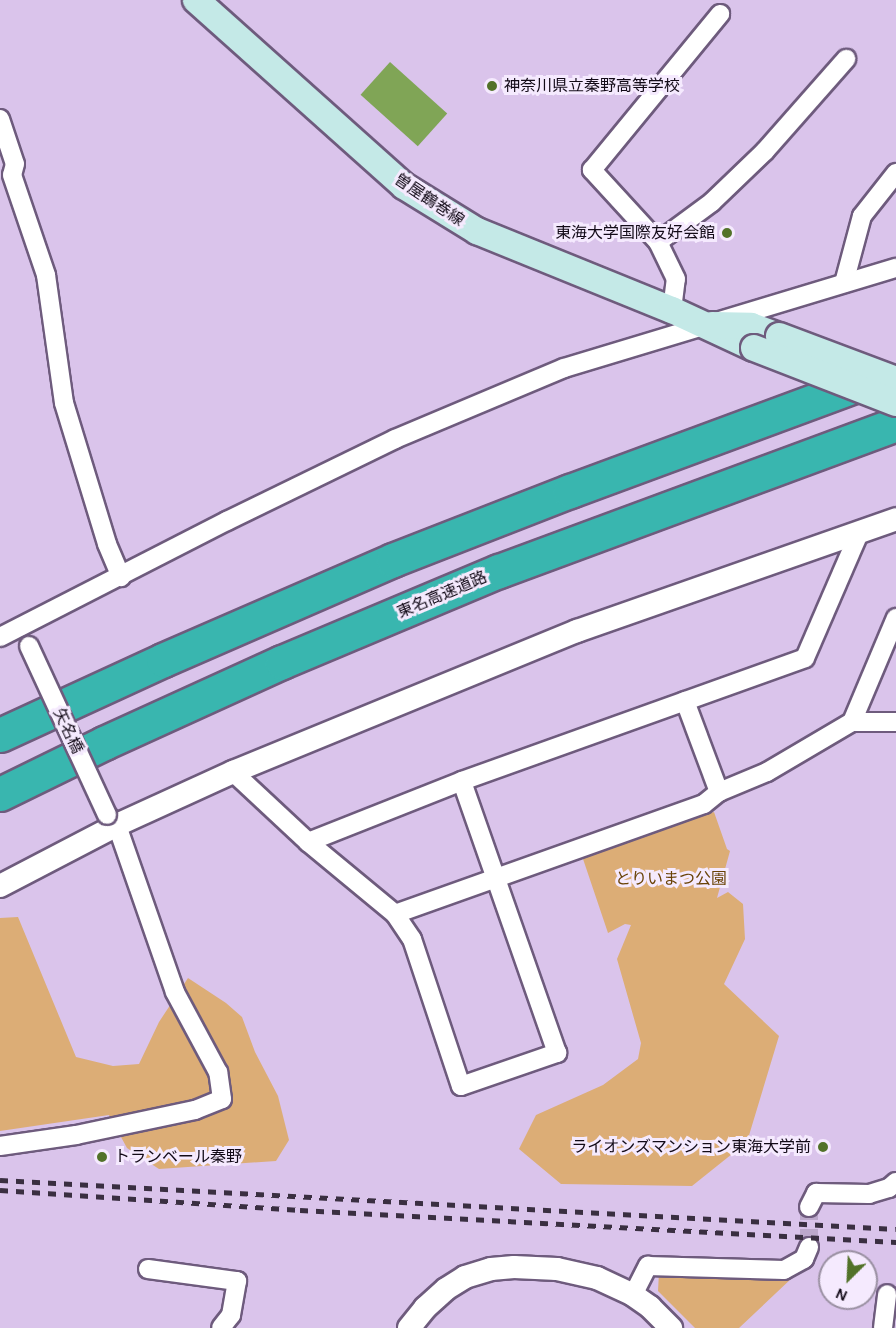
<!DOCTYPE html>
<html>
<head>
<meta charset="utf-8">
<style>
  body { margin:0 }
  #map { position:relative; width:896px; height:1328px; overflow:hidden; background:#dac4eb; font-family:Karla,"Noto Sans JP",sans-serif }
  div>[style] { position:absolute }
  [style*='--x'] { left:calc(var(--x)*1px); top:calc(var(--y)*1px); width:calc(var(--w)*1px); rotate:calc(var(--a)*1deg) }
  .green>* { inset:0; background:#dcad76 }
  .water>* { inset:0; background:#80a556; transform-origin:0 0 }
  .minor-tunnel>* { height:18px; margin-top:-9px; transform-origin:0; background:repeating-linear-gradient(90deg,#bca8cb 0 18px,transparent 0 27px) }
  .roads { filter:drop-shadow(2px 0 #6e5b7d) drop-shadow(-2px 0 #6e5b7d) drop-shadow(0 2px #6e5b7d) drop-shadow(0 -2px #6e5b7d) }
  .minor>* { height:18px; margin:-9px; padding:0 9px; transform-origin:9px; border-radius:9px; background:#fff }
  .tertiary>* { height:22px; margin:-11px; padding:0 11px; transform-origin:11px; border-radius:11px; background:#fff }
  .secondary>* { height:26px; margin:-13px; padding:0 13px; transform-origin:13px; border-radius:13px; background:#c4e9e7 }
  .motorway>* { height:33px; margin:-16.5px; padding:0 16.5px; transform-origin:16.5px; border-radius:16.5px; background:#39b6af }
  .rail>* { height:4.5px; margin-top:-2.25px; transform-origin:0; background:repeating-linear-gradient(90deg,#3a2f41 0 8px,transparent 0 16px) }
  .bridges { filter:drop-shadow(2px 0 #6e5b7d) drop-shadow(-2px 0 #6e5b7d) drop-shadow(0 2px #6e5b7d) drop-shadow(0 -2px #6e5b7d) }
  .minor-bridge>* { height:18px; margin:-9px; padding:0 9px; transform-origin:9px; border-radius:9px; background:#fff }
  .secondary-bridge>* { height:26px; margin:-13px; padding:0 13px; transform-origin:13px; border-radius:13px; background:#c4e9e7 }
  .dots>* { width:16px; height:16px; translate:-50% -50%; box-sizing:border-box; border:3px solid #f5eafe; border-radius:50% }
  span { translate:-50% -50%; white-space:nowrap; text-align:center; line-height:1.15; -webkit-text-stroke:6px #f5eafe; paint-order:stroke }
  .poi-label { font-size:16px; color:#120a17 }
  .left { translate:0 -50%; text-align:left }
  .right { translate:-100% -50%; text-align:right }
  .street-label { font-size:16px; color:#120a17 }
  .park-label { font-size:16px; color:#694206 }
  .north { position:absolute; left:818px; top:1250px; width:60px; height:60px; box-sizing:border-box; background:#f5eafe; border:2px solid #9a90a2; border-radius:50%; rotate:204deg; font-size:16px; font-weight:700; line-height:24px; text-align:center; color:#120a17 }
  .north::after { content:''; display:block; margin:auto; width:21px; height:27px; background:#527229; clip-path:polygon(50% 0,100% 100%,50% 72%,0 100%) }
</style>
</head>
<body>
<div id="map">
  <div class="green">
    <div style="clip-path:polygon(714px 812px,727px 849px,730px 851px,717px 898px,728px 892px,743px 904px,745px 939px,724px 984px,779px 1036px,747px 1142px,692px 1186px,561px 1184px,519px 1149px,536px 1115px,603px 1085px,638px 1059px,641px 1043px,617px 959px,631px 925px,625px 924px,608px 933px,582px 856px)"></div>
    <div style="clip-path:polygon(18px 917px,76px 1057px,113px 1066px,139px 1064px,159px 1022px,188px 978px,226px 1003px,242px 1017px,255px 1052px,278px 1096px,289px 1140px,276px 1161px,159px 1169px,127px 1148px,109px 1115px,0 1131px,0 918px)"></div>
    <div style="clip-path:polygon(659px 1272px,773px 1279px,791px 1275px,793px 1277px,739px 1328px,695px 1328px,658px 1291px)"></div>
  </div>
  <div class="water">
    <div style="left:390px;top:62px;width:77px;height:44px;rotate:42deg"></div>
  </div>
  <div class="minor-tunnel">
    <div style="--x:809;--y:1247;--w:40;--a:-90"></div>
  </div>
  <div class="roads">
    <div class="minor">
      <div style="--x:0;--y:119;--w:47;--a:71.6"></div>
      <div style="--x:15;--y:164;--w:11;--a:105"></div>
      <div style="--x:12;--y:175;--w:106;--a:71.2"></div>
      <div style="--x:46;--y:275;--w:129;--a:82"></div>
      <div style="--x:64;--y:403;--w:147;--a:73"></div>
      <div style="--x:107;--y:544;--w:36;--a:67"></div>
      <div style="--x:658;--y:242;--w:67;--a:-36.5"></div>
      <div style="--x:712;--y:202;--w:74;--a:-43.9"></div>
      <div style="--x:765;--y:151;--w:123;--a:-48.6"></div>
      <div style="--x:844;--y:283;--w:69;--a:-75"></div>
      <div style="--x:862;--y:216;--w:55;--a:-51.7"></div>
      <div style="--x:672;--y:310;--w:31;--a:-83"></div>
      <div style="--x:676;--y:279;--w:41;--a:-115.9"></div>
      <div style="--x:658;--y:242;--w:98;--a:-132.5"></div>
      <div style="--x:592;--y:170;--w:202;--a:-50.6"></div>
      <div style="--x:0;--y:637;--w:255;--a:-27.1"></div>
      <div style="--x:227;--y:521;--w:187;--a:-26"></div>
      <div style="--x:395;--y:439;--w:183;--a:-22.8"></div>
      <div style="--x:564;--y:368;--w:347;--a:-16.8"></div>
      <div style="--x:685;--y:701;--w:97;--a:69.5"></div>
      <div style="--x:852;--y:722;--w:113;--a:-67.1"></div>
      <div style="--x:233;--y:772;--w:103;--a:43"></div>
      <div style="--x:308;--y:842;--w:113;--a:39.6"></div>
      <div style="--x:395;--y:914;--w:30;--a:56"></div>
      <div style="--x:412;--y:939;--w:155;--a:71.6"></div>
      <div style="--x:461;--y:1086;--w:102;--a:-19"></div>
      <div style="--x:557;--y:1053;--w:288;--a:-109.3"></div>
      <div style="--x:308;--y:842;--w:166;--a:-21.6"></div>
      <div style="--x:462;--y:781;--w:364;--a:-19.7"></div>
      <div style="--x:805;--y:658;--w:138;--a:-66.6"></div>
      <div style="--x:395;--y:914;--w:328;--a:-19.6"></div>
      <div style="--x:704;--y:804;--w:19;--a:-39"></div>
      <div style="--x:719;--y:792;--w:52;--a:-22.6"></div>
      <div style="--x:767;--y:772;--w:99;--a:-30.5"></div>
      <div style="--x:852;--y:722;--w:44;--a:0"></div>
      <div style="--x:0;--y:1146;--w:77;--a:-8.2"></div>
      <div style="--x:76;--y:1135;--w:122;--a:-11.9"></div>
      <div style="--x:195;--y:1110;--w:29;--a:-22"></div>
      <div style="--x:222;--y:1099;--w:27;--a:-98"></div>
      <div style="--x:218;--y:1072;--w:91;--a:-118.3"></div>
      <div style="--x:175;--y:992;--w:177;--a:-109.2"></div>
      <div style="--x:117;--y:825;--w:13;--a:-135"></div>
      <div style="--x:809;--y:1207;--w:16;--a:-63"></div>
      <div style="--x:816;--y:1193;--w:53;--a:1.1"></div>
      <div style="--x:869;--y:1194;--w:21;--a:-17"></div>
      <div style="--x:889;--y:1188;--w:9;--a:-41"></div>
      <div style="--x:148;--y:1269;--w:90;--a:7.7"></div>
      <div style="--x:237;--y:1281;--w:35;--a:100"></div>
      <div style="--x:231;--y:1315;--w:16;--a:128"></div>
      <div style="--x:633;--y:1295;--w:33;--a:-63"></div>
      <div style="--x:648;--y:1266;--w:136;--a:1.7"></div>
      <div style="--x:784;--y:1270;--w:23;--a:-29"></div>
      <div style="--x:804;--y:1259;--w:13;--a:-67"></div>
      <div style="--x:883;--y:1328;--w:34;--a:-83"></div>
    </div>
    <div class="tertiary">
      <div style="--x:0;--y:886;--w:132;--a:-27.5"></div>
      <div style="--x:117;--y:825;--w:128;--a:-24.6"></div>
      <div style="--x:233;--y:772;--w:372;--a:-22.3"></div>
      <div style="--x:577;--y:631;--w:338;--a:-19.3"></div>
      <div style="--x:409;--y:1328;--w:26;--a:-51"></div>
      <div style="--x:425;--y:1308;--w:28;--a:-42"></div>
      <div style="--x:446;--y:1289;--w:22;--a:-32"></div>
      <div style="--x:465;--y:1277;--w:27;--a:-17"></div>
      <div style="--x:491;--y:1269;--w:23;--a:-5"></div>
      <div style="--x:514;--y:1267;--w:43;--a:2.7"></div>
      <div style="--x:557;--y:1269;--w:41;--a:12.7"></div>
      <div style="--x:597;--y:1278;--w:40;--a:25"></div>
      <div style="--x:633;--y:1295;--w:21;--a:35"></div>
      <div style="--x:650;--y:1307;--w:30;--a:45"></div>
    </div>
    <div class="secondary">
      <div style="--x:196;--y:0;--w:279;--a:41.8"></div>
      <div style="--x:404;--y:186;--w:86;--a:31.7"></div>
      <div style="--x:477;--y:231;--w:210;--a:22.1"></div>
      <div style="--x:672;--y:310;--w:90;--a:24.9"></div>
      <div style="--x:712;--y:325;--w:39;--a:1"></div>
      <div style="--x:751;--y:326;--w:30;--a:20"></div>
    </div>
    <div class="motorway">
      <div style="--x:0;--y:735;--w:179;--a:-24.7"></div>
      <div style="--x:163;--y:660;--w:251;--a:-23.5"></div>
      <div style="--x:393;--y:560;--w:190;--a:-21.3"></div>
      <div style="--x:570;--y:491;--w:326;--a:-20.3"></div>
      <div style="--x:0;--y:794;--w:116;--a:-26.1"></div>
      <div style="--x:104;--y:743;--w:196;--a:-24.5"></div>
      <div style="--x:282;--y:662;--w:235;--a:-22.8"></div>
      <div style="--x:499;--y:571;--w:423;--a:-20.3"></div>
    </div>
  </div>
  <div class="rail">
    <div style="--x:0;--y:1180;--w:897;--a:3.13"></div>
    <div style="--x:0;--y:1190;--w:301;--a:3.8"></div>
    <div style="--x:300;--y:1210;--w:597;--a:3.07"></div>
  </div>
  <div class="bridges">
    <div class="minor-bridge">
      <div style="--x:29;--y:646;--w:186;--a:65.2"></div>
    </div>
    <div class="secondary-bridge">
      <div style="--x:779;--y:336;--w:125;--a:20.6"></div>
      <div style="--x:754;--y:348;--w:152;--a:21.2"></div>
    </div>
  </div>
  <div class="dots">
    <div style="left:492px;top:86px;background:#527229"></div>
    <div style="left:727px;top:233px;background:#527229"></div>
    <div style="left:823px;top:1147px;background:#527229"></div>
    <div style="left:102px;top:1157px;background:#527229"></div>
  </div>
  <div class="poi-label">
    <span class="left" style="left:504px;top:86px">神奈川県立秦野高等学校</span>
    <span class="right" style="left:715px;top:233px">東海大学国際友好会館</span>
    <span class="right" style="left:811px;top:1147px">ライオンズマンション東海大学前</span>
    <span class="left" style="left:114px;top:1157px">トランベール秦野</span>
  </div>
  <div class="street-label">
    <span style="left:429px;top:200px;rotate:34deg">曽屋鶴巻線</span>
    <span style="left:442px;top:595px;rotate:-23deg">東名高速道路</span>
    <span style="left:68px;top:731px;rotate:65deg">矢名橋</span>
  </div>
  <div class="park-label">
    <span style="left:671px;top:879px">とりいまつ公園</span>
  </div>
  <div class="north">N</div>
</div>
</body>
</html>
